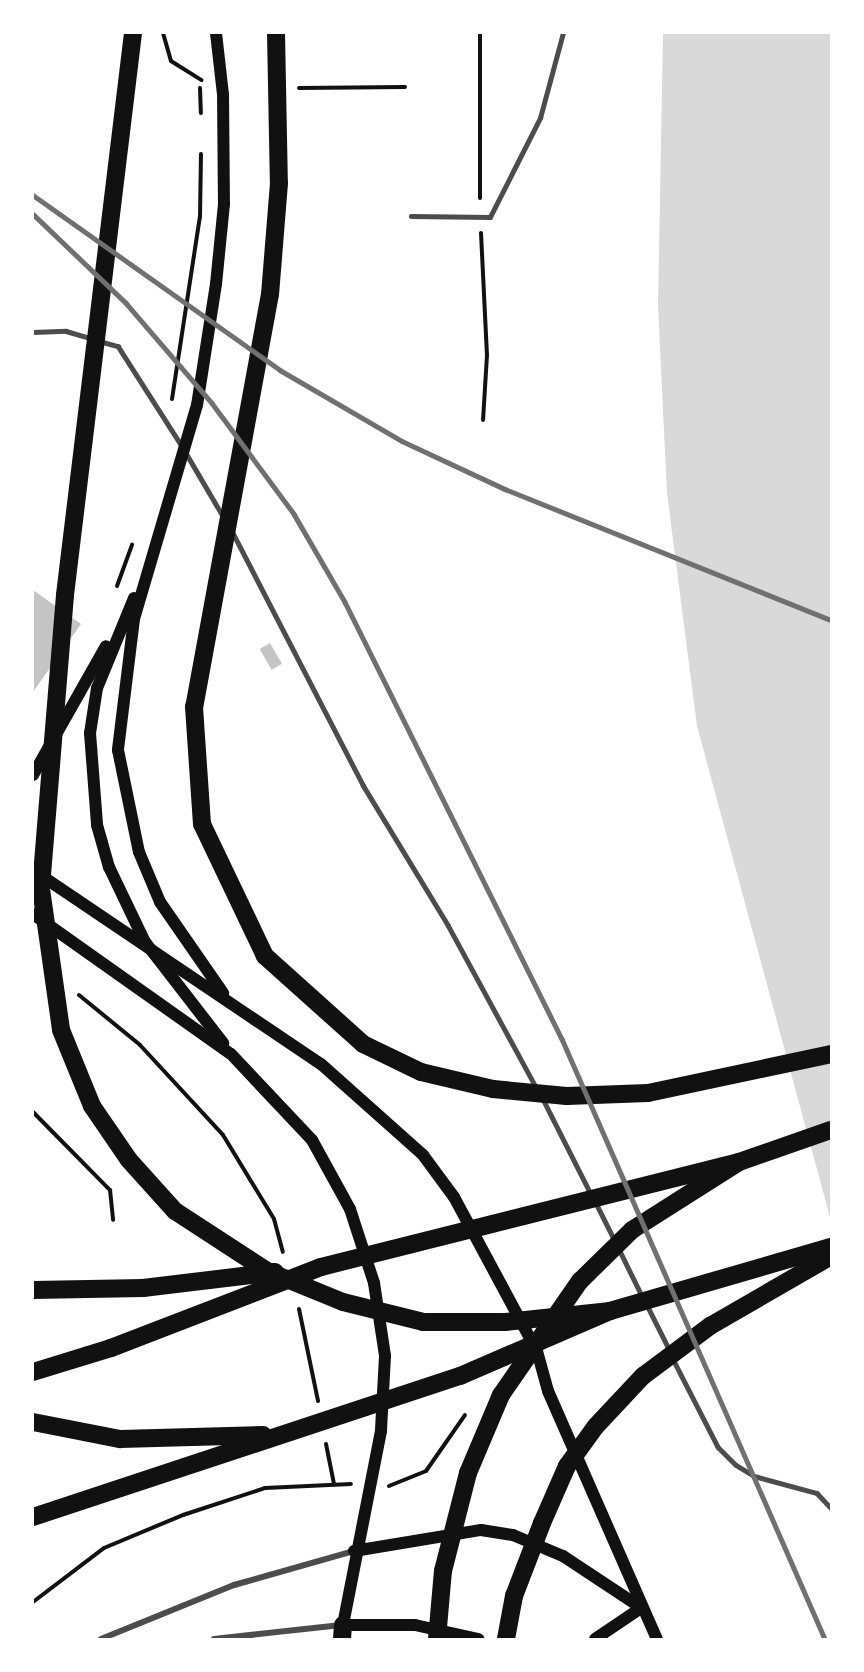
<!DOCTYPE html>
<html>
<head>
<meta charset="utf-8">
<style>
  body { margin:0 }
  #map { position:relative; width:864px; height:1672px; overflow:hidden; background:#fff; font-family:Jost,sans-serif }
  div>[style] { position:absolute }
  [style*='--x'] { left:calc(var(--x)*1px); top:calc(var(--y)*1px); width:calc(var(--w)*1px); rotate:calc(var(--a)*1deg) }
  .water>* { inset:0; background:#d9d9d9 }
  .building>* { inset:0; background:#c4c4c4; transform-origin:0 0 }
  .path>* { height:4px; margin:-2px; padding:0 2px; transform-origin:2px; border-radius:2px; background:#111 }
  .service>* { height:4.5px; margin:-2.25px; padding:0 2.25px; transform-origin:2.25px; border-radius:2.25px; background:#4c4c4c }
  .minor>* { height:6px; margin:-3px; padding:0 3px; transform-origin:3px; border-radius:3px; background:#4c4c4c }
  .secondary>* { height:12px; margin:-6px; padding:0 6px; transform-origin:6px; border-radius:6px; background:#111 }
  .motorway>* { height:18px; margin:-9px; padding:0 9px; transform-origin:9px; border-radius:9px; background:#111 }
  .rail>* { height:4.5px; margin:-2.25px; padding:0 2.25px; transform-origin:2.25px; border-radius:2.25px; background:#707070 }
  span { translate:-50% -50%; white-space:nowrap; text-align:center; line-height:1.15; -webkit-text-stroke:6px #fff; paint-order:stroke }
  .frame { position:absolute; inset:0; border:34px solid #fff; pointer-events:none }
</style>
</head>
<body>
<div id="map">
  <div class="water">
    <div style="clip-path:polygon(663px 33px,831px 33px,831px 1221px,697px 726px,667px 493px,658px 306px)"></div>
  </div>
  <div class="building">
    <div style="clip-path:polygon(33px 590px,81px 624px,33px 692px)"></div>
    <div style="left:270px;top:643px;width:24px;height:12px;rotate:60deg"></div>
  </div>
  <div class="path">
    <div style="--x:163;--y:33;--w:29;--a:74"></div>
    <div style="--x:171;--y:61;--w:36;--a:32"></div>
    <div style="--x:200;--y:88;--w:25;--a:88"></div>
    <div style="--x:299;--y:88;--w:106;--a:-0.5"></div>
    <div style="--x:480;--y:198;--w:165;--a:-90"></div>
    <div style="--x:481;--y:233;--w:122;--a:87.2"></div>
    <div style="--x:487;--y:355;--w:65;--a:93.5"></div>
    <div style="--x:172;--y:399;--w:184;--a:-81.3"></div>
    <div style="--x:200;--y:217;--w:63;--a:-89.1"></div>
    <div style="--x:117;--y:586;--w:44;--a:-69.9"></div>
    <div style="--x:79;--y:995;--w:79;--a:39.3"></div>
    <div style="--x:140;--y:1045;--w:122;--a:47.3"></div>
    <div style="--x:223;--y:1135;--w:98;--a:58.7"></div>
    <div style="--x:274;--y:1219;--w:34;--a:75"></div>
    <div style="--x:33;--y:1112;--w:110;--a:45.4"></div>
    <div style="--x:110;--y:1190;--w:30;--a:84"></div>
    <div style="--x:299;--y:1309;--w:94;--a:78.3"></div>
    <div style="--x:326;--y:1444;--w:41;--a:78.7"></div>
    <div style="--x:389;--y:1486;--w:40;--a:-22"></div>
    <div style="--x:426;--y:1471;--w:68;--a:-55.1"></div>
    <div style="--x:33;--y:1602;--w:89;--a:-37.3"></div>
    <div style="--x:104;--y:1548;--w:86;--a:-22.7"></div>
    <div style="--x:183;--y:1515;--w:86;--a:-18.2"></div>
    <div style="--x:265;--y:1488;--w:86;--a:-2.7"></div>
  </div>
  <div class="service">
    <div style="--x:411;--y:216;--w:79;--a:0.7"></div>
    <div style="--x:490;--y:217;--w:111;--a:-63.2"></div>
    <div style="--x:540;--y:118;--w:88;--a:-74.9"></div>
    <div style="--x:33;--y:332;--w:33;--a:-2"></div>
    <div style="--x:66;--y:331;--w:26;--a:16"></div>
    <div style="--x:99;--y:341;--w:20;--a:15"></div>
    <div style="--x:118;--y:346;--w:119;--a:57.4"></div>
    <div style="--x:186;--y:453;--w:73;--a:59.6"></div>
    <div style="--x:232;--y:531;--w:286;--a:62.7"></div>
    <div style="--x:363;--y:785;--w:164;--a:58.7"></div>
    <div style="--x:448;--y:925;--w:187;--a:61.5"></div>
    <div style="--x:543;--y:1099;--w:109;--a:63.2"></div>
    <div style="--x:596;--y:1203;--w:42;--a:63.4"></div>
    <div style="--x:619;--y:1249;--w:55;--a:63.9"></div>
    <div style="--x:647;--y:1305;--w:51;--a:63.4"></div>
    <div style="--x:673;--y:1359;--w:99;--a:62.9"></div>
    <div style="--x:718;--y:1447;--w:25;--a:45"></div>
    <div style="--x:736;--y:1465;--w:21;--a:31"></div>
    <div style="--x:754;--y:1476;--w:65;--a:15.1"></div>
    <div style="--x:817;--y:1493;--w:21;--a:47"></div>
  </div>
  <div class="minor">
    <div style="--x:101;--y:1639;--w:144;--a:-22.1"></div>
    <div style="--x:234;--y:1585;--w:125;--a:-15.8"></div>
    <div style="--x:214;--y:1639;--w:128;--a:-6.3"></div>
  </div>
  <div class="secondary">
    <div style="--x:216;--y:33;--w:61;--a:83.5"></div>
    <div style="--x:223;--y:94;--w:110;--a:89.5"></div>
    <div style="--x:224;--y:204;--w:80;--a:95.7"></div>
    <div style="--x:216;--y:284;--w:122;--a:98.9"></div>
    <div style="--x:197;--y:405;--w:223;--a:106.4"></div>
    <div style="--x:134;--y:619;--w:132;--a:97"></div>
    <div style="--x:118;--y:750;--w:104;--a:78.4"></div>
    <div style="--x:139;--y:852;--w:54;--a:67.2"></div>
    <div style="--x:160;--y:902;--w:111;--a:55.3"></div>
    <div style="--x:134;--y:598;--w:97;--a:112.3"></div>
    <div style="--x:97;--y:688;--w:46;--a:98.8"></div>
    <div style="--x:90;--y:733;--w:92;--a:85.6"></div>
    <div style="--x:97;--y:825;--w:44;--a:74.1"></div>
    <div style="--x:109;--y:867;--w:83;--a:64.4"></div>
    <div style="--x:145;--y:942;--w:128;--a:52.3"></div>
    <div style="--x:33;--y:775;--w:148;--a:-60.5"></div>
    <div style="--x:33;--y:870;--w:347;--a:34"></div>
    <div style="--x:321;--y:1064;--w:137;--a:41.7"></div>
    <div style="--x:423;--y:1155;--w:52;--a:53.6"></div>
    <div style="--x:454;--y:1197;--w:175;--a:61.7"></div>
    <div style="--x:537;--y:1351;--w:41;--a:74.6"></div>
    <div style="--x:548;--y:1391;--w:271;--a:66.3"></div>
    <div style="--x:33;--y:914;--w:242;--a:35.3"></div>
    <div style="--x:231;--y:1054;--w:118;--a:46.7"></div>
    <div style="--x:312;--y:1140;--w:79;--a:61.2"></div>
    <div style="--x:350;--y:1209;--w:78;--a:72"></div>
    <div style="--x:374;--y:1283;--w:74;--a:81.4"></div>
    <div style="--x:385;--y:1356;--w:75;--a:93.1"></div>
    <div style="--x:381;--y:1431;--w:198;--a:101.1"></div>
    <div style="--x:343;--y:1625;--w:72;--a:0"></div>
    <div style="--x:415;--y:1625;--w:65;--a:12.5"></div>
    <div style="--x:354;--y:1551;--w:129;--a:-9.4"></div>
    <div style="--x:481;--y:1530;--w:32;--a:9"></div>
    <div style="--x:513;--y:1535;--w:54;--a:22.8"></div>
    <div style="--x:563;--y:1556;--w:92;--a:33.5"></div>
    <div style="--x:595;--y:1639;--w:55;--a:-34"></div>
  </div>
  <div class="motorway">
    <div style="--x:133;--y:33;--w:566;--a:96.9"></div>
    <div style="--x:65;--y:595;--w:295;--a:94.7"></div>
    <div style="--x:41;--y:889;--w:142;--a:81.9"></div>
    <div style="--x:61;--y:1030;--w:82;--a:67.8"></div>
    <div style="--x:92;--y:1106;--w:65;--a:55.6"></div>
    <div style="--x:129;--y:1160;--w:69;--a:48"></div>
    <div style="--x:175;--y:1211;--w:110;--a:33.1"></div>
    <div style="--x:267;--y:1271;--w:82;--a:22.2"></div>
    <div style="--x:343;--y:1302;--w:82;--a:14"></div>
    <div style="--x:423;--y:1322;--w:82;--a:0"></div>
    <div style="--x:505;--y:1322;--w:106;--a:-6"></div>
    <div style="--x:276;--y:33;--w:150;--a:88.9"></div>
    <div style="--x:279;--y:183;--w:111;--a:94.6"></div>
    <div style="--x:270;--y:294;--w:420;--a:100.4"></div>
    <div style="--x:194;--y:707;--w:117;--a:86.1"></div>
    <div style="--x:202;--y:824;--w:146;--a:64.5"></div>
    <div style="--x:265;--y:956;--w:132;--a:41.9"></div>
    <div style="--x:363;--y:1044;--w:64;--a:25.8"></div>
    <div style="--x:421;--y:1072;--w:74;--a:13.3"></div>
    <div style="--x:493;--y:1089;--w:74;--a:5.4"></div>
    <div style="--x:567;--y:1096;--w:81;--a:-2.1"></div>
    <div style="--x:648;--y:1093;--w:187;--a:-12"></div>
    <div style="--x:33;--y:1290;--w:110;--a:-1"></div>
    <div style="--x:143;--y:1288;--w:133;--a:-6.9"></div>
    <div style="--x:33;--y:1372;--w:82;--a:-17.1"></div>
    <div style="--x:111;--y:1348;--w:225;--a:-21.1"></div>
    <div style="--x:321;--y:1267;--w:431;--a:-14.1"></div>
    <div style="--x:33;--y:1422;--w:89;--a:11.1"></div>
    <div style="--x:120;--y:1439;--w:143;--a:-1.6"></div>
    <div style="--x:33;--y:1517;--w:450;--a:-18.3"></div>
    <div style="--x:460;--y:1376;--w:163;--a:-23.4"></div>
    <div style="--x:610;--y:1311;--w:230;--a:-16.2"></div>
    <div style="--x:342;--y:1639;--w:14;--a:-86"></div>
    <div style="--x:437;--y:1639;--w:68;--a:-85"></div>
    <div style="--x:443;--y:1571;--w:101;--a:-75.7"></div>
    <div style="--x:468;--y:1473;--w:85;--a:-67.1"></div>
    <div style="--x:501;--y:1395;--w:139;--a:-55.3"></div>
    <div style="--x:580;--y:1281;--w:73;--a:-44.4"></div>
    <div style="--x:632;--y:1230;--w:127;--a:-32.4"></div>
    <div style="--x:739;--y:1162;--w:97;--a:-19.2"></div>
    <div style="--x:506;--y:1639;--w:44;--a:-79.5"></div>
    <div style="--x:514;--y:1596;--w:78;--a:-69"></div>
    <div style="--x:542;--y:1523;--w:62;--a:-66.3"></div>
    <div style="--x:567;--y:1466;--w:49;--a:-54.1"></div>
    <div style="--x:596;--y:1426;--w:69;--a:-46.8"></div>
    <div style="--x:643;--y:1376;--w:84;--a:-36.7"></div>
    <div style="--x:710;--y:1326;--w:140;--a:-30"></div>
  </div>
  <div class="rail">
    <div style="--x:33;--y:195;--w:303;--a:35.3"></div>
    <div style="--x:280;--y:370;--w:141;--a:30.2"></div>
    <div style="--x:402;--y:441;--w:114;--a:25"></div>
    <div style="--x:505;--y:489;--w:351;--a:21.9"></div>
    <div style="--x:33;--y:214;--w:129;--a:43.7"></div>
    <div style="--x:126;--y:303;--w:132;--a:49.3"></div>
    <div style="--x:212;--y:403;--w:138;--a:53.5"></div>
    <div style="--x:294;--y:514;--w:102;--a:59.9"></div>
    <div style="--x:345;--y:602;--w:488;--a:63.6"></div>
    <div style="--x:562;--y:1039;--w:655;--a:66.33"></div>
  </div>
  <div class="frame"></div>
</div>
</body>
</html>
